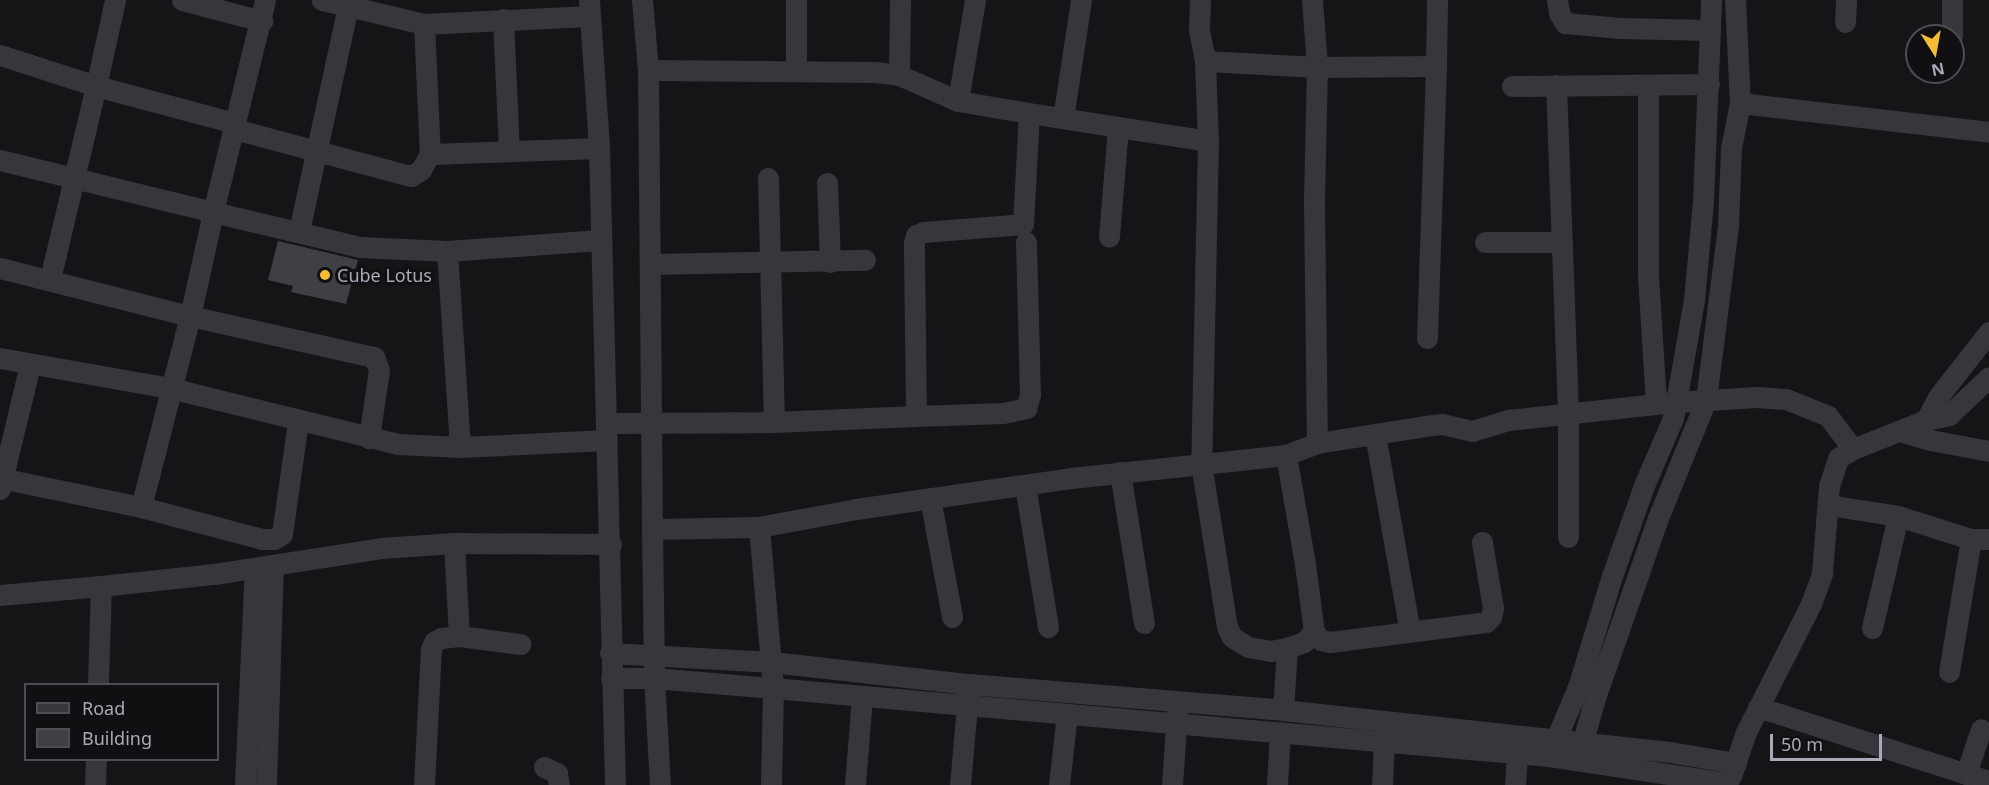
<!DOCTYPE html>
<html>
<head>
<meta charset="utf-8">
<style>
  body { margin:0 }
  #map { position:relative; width:1989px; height:785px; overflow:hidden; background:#151517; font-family:"Noto Sans",sans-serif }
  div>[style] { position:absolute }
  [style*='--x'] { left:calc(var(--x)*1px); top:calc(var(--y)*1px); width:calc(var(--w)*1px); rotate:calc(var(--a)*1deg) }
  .building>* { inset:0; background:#3f4044 }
  .minor>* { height:21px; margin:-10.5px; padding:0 10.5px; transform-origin:10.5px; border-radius:10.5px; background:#36363c }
  .dots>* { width:16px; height:16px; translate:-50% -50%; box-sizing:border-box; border:3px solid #101012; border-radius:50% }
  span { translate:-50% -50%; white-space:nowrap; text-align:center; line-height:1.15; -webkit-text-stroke:6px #101012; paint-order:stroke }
  .poi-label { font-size:18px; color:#a6abb7 }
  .left { translate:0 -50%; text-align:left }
  .legend { position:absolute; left:24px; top:683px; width:195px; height:78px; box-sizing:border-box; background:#101012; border:2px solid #4c4e54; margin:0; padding:8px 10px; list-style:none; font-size:18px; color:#a6abb7 }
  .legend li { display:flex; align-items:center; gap:12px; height:30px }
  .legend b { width:30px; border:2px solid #4c4e54 }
  .north { position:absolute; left:1905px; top:24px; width:60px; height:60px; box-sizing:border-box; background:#101012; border:2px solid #4c4e54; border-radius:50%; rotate:169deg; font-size:16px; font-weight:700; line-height:24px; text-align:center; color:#a6abb7 }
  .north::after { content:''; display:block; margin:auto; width:21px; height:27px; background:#f5bc2f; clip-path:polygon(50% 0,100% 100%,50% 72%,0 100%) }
  .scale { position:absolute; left:1770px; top:734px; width:112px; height:27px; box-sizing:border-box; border:3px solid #a6abb7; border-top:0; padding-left:8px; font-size:18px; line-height:21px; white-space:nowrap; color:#a6abb7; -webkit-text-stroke:4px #101012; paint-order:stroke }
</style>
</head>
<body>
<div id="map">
  <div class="building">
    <div style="clip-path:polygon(278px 241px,358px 260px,346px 304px,291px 292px,293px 286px,268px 280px)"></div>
  </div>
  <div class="minor">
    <div style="--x:182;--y:0;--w:83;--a:14.7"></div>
    <div style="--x:589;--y:0;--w:148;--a:86.1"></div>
    <div style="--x:599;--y:148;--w:637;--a:88.56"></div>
    <div style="--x:642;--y:0;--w:70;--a:85.1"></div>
    <div style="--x:648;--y:70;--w:227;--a:0.5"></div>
    <div style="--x:875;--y:72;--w:24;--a:7"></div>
    <div style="--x:899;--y:75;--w:75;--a:-89.2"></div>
    <div style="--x:796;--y:0;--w:71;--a:90"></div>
    <div style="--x:975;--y:0;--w:102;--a:99.6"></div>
    <div style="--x:958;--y:101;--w:72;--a:9.6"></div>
    <div style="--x:1200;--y:0;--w:30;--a:92"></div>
    <div style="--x:1199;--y:30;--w:32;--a:79"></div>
    <div style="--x:1205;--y:61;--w:80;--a:87.9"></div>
    <div style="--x:1208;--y:141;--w:322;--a:91.2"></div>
    <div style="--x:1201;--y:463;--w:166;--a:81"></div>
    <div style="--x:1227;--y:627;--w:11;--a:63"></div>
    <div style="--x:1232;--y:637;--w:19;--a:32"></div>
    <div style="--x:1248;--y:647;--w:23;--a:10"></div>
    <div style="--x:1271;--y:651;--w:16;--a:-11"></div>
    <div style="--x:1287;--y:648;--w:62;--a:93.7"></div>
    <div style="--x:1312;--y:0;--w:67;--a:85.7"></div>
    <div style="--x:1317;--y:67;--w:136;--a:91.3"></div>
    <div style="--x:1314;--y:203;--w:240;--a:89.3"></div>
    <div style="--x:1557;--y:0;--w:13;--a:81"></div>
    <div style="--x:1559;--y:13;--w:12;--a:59"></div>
    <div style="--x:1565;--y:23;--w:55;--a:5.2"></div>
    <div style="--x:1620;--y:28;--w:90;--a:1.3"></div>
    <div style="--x:1952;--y:0;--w:36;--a:90"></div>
    <div style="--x:348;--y:6;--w:78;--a:13.3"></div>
    <div style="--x:424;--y:24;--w:165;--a:-2.8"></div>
    <div style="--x:503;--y:19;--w:132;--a:87.4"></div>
    <div style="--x:1845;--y:22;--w:22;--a:-87"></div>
    <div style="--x:424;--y:24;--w:130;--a:87.4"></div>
    <div style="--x:0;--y:55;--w:101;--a:17.9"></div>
    <div style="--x:96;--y:86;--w:88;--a:-77.5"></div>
    <div style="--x:1205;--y:61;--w:112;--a:3.1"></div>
    <div style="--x:1317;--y:67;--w:119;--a:-0.5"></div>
    <div style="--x:1436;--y:66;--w:66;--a:-89.1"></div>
    <div style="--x:648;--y:70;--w:459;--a:89.5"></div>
    <div style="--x:652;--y:529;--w:107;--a:-1.1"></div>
    <div style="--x:759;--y:527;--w:99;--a:-10.5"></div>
    <div style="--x:856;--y:509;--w:217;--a:-8.2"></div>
    <div style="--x:1071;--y:478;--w:216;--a:-6.1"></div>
    <div style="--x:1286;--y:455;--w:33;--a:-21"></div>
    <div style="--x:1317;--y:443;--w:109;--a:-8.9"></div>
    <div style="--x:1425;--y:426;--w:17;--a:-7"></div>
    <div style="--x:1442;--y:424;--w:31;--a:13"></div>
    <div style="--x:1472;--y:431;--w:39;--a:-17"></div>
    <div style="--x:1509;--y:420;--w:168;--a:-6.2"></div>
    <div style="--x:1676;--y:402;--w:80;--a:-3.6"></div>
    <div style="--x:1756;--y:397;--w:30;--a:4"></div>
    <div style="--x:1786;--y:399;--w:45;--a:22"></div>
    <div style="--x:1828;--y:416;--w:41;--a:52.9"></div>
    <div style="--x:899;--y:75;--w:64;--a:23.8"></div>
    <div style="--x:1556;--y:85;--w:329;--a:87.9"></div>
    <div style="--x:1568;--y:414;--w:123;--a:90"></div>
    <div style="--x:1648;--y:85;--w:191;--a:90"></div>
    <div style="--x:1648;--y:276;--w:128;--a:86.4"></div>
    <div style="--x:1512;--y:86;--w:197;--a:-0.6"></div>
    <div style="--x:1740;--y:103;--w:251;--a:6.6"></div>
    <div style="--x:1063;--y:118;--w:119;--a:-81.3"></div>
    <div style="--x:1118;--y:127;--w:91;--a:8.8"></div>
    <div style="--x:234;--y:129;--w:183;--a:14.9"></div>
    <div style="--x:411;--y:176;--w:12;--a:-31"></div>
    <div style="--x:421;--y:170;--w:18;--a:-61"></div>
    <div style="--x:430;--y:154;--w:169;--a:-2"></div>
    <div style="--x:0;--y:160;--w:219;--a:13.7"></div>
    <div style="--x:213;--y:212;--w:218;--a:-76.2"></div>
    <div style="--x:768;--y:178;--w:244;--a:88.6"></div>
    <div style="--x:827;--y:183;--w:79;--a:87.8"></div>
    <div style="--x:299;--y:231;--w:230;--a:-77.7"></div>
    <div style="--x:348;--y:6;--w:27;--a:-167"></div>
    <div style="--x:1485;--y:242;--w:77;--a:0"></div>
    <div style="--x:447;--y:251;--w:196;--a:86.2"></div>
    <div style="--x:650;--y:264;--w:215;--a:-1.1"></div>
    <div style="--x:0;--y:268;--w:196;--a:14.2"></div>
    <div style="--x:190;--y:316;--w:189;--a:12.6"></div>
    <div style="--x:374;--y:357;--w:14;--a:69"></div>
    <div style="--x:379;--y:370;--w:69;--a:98.4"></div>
    <div style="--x:50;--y:279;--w:198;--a:-76.6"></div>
    <div style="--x:96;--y:86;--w:144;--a:14.9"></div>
    <div style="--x:1427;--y:338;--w:272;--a:-88.1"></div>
    <div style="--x:0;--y:358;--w:173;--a:10"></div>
    <div style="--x:170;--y:388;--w:235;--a:13.8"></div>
    <div style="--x:398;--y:444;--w:62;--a:2.8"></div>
    <div style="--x:460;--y:447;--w:147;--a:-2.7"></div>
    <div style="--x:916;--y:416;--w:87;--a:-2"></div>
    <div style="--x:1003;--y:413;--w:24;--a:-12"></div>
    <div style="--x:1026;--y:408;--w:14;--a:-73"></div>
    <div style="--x:1030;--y:395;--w:153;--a:-91.5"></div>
    <div style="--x:1926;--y:420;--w:26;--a:-62"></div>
    <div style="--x:1938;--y:397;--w:83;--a:-51.9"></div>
    <div style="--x:608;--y:423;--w:166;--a:-0.3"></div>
    <div style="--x:774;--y:422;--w:142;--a:-2.4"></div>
    <div style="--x:916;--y:416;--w:173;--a:-90.7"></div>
    <div style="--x:914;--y:243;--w:8;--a:-76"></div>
    <div style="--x:916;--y:235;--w:9;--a:-21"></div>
    <div style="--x:924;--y:232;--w:99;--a:-4.6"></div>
    <div style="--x:1023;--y:224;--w:111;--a:-86.9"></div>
    <div style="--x:1029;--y:113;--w:90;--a:8.9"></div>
    <div style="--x:1118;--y:127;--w:110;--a:94.7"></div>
    <div style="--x:1900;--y:431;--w:31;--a:17"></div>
    <div style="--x:1930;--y:440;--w:60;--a:10.6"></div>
    <div style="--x:1375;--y:434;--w:201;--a:80"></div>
    <div style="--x:1286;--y:455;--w:111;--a:80.1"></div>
    <div style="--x:1305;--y:564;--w:69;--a:82.5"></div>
    <div style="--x:1314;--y:632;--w:14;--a:135"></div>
    <div style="--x:1304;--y:642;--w:18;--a:161"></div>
    <div style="--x:1120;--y:472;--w:153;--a:81"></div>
    <div style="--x:0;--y:478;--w:144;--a:11.6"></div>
    <div style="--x:141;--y:507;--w:197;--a:-75.6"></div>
    <div style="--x:190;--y:316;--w:107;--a:-77.5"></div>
    <div style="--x:213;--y:212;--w:151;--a:13.4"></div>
    <div style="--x:360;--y:247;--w:87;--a:2.6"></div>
    <div style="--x:447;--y:251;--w:153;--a:-4.1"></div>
    <div style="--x:1025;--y:485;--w:144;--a:80.8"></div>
    <div style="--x:0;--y:489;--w:128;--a:-76.4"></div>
    <div style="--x:930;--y:498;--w:121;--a:79.5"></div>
    <div style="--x:1828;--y:505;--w:71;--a:8.9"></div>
    <div style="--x:1898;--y:516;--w:77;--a:17.5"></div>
    <div style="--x:1971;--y:539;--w:18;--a:0"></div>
    <div style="--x:141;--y:507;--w:125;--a:14.8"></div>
    <div style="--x:262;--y:539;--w:12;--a:0"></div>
    <div style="--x:274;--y:539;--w:9;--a:-32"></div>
    <div style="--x:282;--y:534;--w:113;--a:-81.9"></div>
    <div style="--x:759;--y:527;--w:162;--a:85"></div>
    <div style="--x:773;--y:688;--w:97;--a:91.2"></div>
    <div style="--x:652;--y:529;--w:149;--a:89.2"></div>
    <div style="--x:654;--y:678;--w:107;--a:86.8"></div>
    <div style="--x:101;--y:586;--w:114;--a:-6.1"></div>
    <div style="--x:214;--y:574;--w:169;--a:-8.8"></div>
    <div style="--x:381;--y:548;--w:73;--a:-3.9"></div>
    <div style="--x:0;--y:595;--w:101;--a:-5.1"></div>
    <div style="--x:101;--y:586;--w:98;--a:91.8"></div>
    <div style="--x:1872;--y:628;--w:115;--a:-76.9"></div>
    <div style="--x:1314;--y:632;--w:11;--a:49"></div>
    <div style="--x:1321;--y:640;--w:9;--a:13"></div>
    <div style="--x:1330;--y:642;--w:157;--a:-7.3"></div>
    <div style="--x:1486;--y:622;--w:7;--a:-45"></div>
    <div style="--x:1491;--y:617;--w:9;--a:-77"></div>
    <div style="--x:1493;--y:608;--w:67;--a:-99.5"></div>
    <div style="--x:459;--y:636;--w:93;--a:-93.1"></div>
    <div style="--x:454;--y:543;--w:157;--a:0.4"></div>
    <div style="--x:610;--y:653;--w:162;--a:3.2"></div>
    <div style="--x:772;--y:662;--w:198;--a:6.4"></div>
    <div style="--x:969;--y:684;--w:315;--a:4.7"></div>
    <div style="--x:1283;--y:710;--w:389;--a:6.2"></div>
    <div style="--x:1670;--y:752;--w:67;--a:9.5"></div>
    <div style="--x:1949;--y:672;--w:135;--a:-80.6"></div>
    <div style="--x:611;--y:678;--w:43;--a:0"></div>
    <div style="--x:654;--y:678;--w:119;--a:4.8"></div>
    <div style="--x:773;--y:688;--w:779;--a:5.01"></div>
    <div style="--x:1549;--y:756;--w:181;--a:8.6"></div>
    <div style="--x:1758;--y:707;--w:243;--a:17.8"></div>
    <div style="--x:1550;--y:753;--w:72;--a:-67"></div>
    <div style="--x:1578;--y:687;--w:116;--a:-73"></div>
    <div style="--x:1612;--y:576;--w:99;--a:-70.5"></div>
    <div style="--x:1645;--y:483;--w:71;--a:-66.7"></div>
    <div style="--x:1673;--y:418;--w:16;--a:-79"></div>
    <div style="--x:1676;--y:402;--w:104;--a:-80"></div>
    <div style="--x:1694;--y:300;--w:99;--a:-84.8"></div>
    <div style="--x:1703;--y:201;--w:201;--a:-87.7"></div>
    <div style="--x:1579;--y:755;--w:59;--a:-74.3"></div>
    <div style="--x:1595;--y:698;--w:191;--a:-70.7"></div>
    <div style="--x:1658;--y:518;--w:127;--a:-67.9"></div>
    <div style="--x:1706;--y:400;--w:175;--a:-82.8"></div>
    <div style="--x:1728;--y:226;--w:78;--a:-87.8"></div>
    <div style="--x:1731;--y:148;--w:46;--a:-78.7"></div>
    <div style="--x:1740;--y:103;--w:103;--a:-92.8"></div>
    <div style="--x:544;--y:767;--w:14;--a:25"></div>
    <div style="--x:557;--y:773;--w:12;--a:81"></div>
    <div style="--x:1966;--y:774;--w:47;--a:-71.6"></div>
    <div style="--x:1731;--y:776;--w:46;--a:-71.2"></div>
    <div style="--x:1746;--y:732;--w:144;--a:-63.1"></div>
    <div style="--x:1811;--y:604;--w:33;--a:-70"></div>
    <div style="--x:1822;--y:573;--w:87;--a:-85.4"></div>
    <div style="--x:1829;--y:486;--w:29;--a:-72"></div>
    <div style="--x:1838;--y:458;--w:17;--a:-31"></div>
    <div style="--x:1853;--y:449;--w:79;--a:-21.7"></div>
    <div style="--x:1926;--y:420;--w:24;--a:-12"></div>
    <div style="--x:1949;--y:415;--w:55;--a:-43.5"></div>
    <div style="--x:95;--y:785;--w:25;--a:-88"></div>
    <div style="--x:245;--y:785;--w:217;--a:-87.4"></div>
    <div style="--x:266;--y:785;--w:220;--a:-88.2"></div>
    <div style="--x:424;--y:785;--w:136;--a:-87.1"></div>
    <div style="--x:431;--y:649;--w:8;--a:-67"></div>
    <div style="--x:434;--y:642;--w:8;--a:-30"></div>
    <div style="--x:441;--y:638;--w:18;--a:-6"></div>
    <div style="--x:459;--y:636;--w:62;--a:7.5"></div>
    <div style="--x:855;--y:785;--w:88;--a:-85.5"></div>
    <div style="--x:960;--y:785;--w:92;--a:-85"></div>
    <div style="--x:1059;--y:785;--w:71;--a:-83.6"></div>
    <div style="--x:1172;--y:785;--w:74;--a:-86.1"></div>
    <div style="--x:1277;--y:785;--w:53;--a:-86.8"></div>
    <div style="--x:1382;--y:785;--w:42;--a:-87.3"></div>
    <div style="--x:1515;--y:785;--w:31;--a:-86"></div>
  </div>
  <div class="dots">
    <div style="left:325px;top:275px;background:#f5bc2f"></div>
  </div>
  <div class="poi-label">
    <span class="left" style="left:337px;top:275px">Cube Lotus</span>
  </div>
  <ul class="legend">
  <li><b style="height:8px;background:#36363c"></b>Road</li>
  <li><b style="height:16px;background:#3f4044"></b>Building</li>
  </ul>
  <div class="north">N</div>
  <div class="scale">50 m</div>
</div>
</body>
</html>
